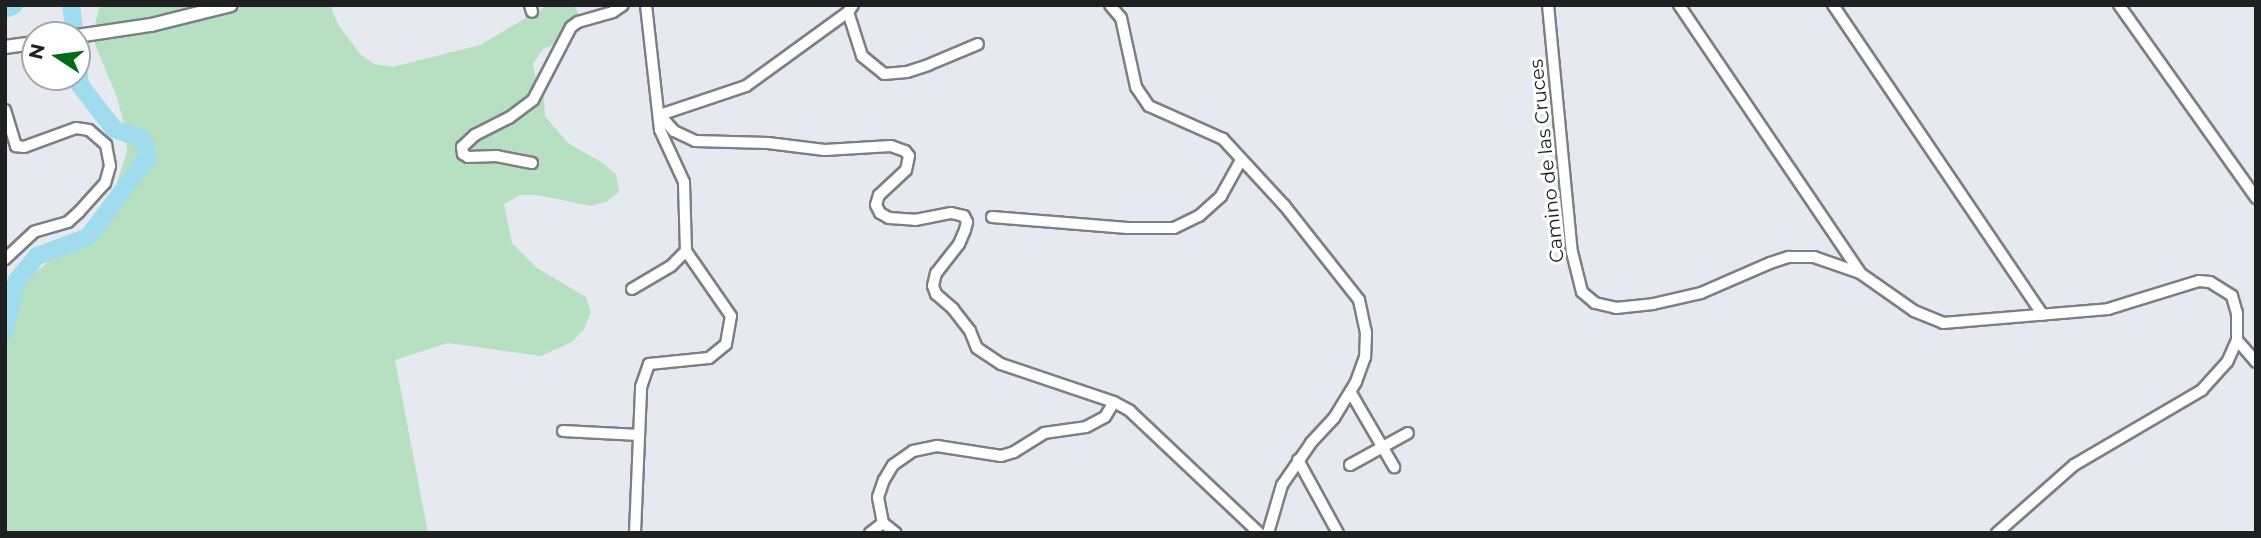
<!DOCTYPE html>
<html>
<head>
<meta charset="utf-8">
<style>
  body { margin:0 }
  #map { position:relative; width:2261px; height:538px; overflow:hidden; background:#e7e9f0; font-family:Montserrat,sans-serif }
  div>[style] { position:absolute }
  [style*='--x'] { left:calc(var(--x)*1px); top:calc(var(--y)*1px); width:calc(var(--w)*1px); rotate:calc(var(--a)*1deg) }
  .green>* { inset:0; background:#b7e0c3 }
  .river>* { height:18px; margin:-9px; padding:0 9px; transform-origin:9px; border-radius:9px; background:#a1dcee }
  .roads { filter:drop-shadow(2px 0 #7d7f85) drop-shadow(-2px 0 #7d7f85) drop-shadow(0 2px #7d7f85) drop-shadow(0 -2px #7d7f85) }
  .minor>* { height:10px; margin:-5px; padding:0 5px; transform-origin:5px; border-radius:5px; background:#fff }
  .major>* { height:12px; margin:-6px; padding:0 6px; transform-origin:6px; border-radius:6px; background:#fff }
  span { translate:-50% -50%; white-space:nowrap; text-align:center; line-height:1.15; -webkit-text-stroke:6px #fff; paint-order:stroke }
  .street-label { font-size:19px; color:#1f2022 }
  .frame { position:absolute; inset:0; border:7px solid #1f2022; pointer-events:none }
  .north { position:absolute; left:21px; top:21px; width:70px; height:70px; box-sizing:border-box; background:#fff; border:2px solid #a5a6a7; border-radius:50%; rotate:283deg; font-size:19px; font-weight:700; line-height:28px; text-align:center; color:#1f2022 }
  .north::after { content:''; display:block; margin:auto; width:24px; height:32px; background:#026b18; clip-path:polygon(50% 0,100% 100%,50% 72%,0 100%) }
</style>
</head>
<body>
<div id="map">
  <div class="green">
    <div style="clip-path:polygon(100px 5px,332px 5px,332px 11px,340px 27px,360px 54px,374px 64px,393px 67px,480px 45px,548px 5px,574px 5px,581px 18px,575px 36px,543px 49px,533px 64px,536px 80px,544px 96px,545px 116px,568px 143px,601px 162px,616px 174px,619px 192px,606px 202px,591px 206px,537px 195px,520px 195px,504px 204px,512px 243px,537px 268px,586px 297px,591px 312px,584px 329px,572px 342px,541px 356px,448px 343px,395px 360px,428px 533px,5px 533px,5px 298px,80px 235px,104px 208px,114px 191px,127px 152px,126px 133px,117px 97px,95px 45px,95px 24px)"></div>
  </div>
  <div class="river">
    <div style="--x:71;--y:5;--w:23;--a:83"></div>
    <div style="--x:5;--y:9;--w:10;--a:-24"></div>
    <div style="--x:5;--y:331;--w:52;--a:-76.8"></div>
    <div style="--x:17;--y:280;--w:31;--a:-50"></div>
    <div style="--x:37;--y:256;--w:54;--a:-20.4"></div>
    <div style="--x:88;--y:237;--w:100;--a:-53.1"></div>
    <div style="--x:148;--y:157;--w:19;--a:-106"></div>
    <div style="--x:143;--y:139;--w:31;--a:-161"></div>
    <div style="--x:114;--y:129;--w:56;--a:-127.7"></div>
    <div style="--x:80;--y:85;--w:29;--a:-96"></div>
  </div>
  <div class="roads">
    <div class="minor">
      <div style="--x:530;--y:5;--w:7;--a:74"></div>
      <div style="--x:853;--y:5;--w:9;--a:126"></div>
      <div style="--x:848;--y:12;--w:126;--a:144"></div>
      <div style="--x:746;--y:86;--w:91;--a:161.4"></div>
      <div style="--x:660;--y:115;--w:21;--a:49"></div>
      <div style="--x:674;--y:131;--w:23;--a:25"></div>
      <div style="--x:695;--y:141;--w:73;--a:1.6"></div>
      <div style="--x:768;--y:143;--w:57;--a:7"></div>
      <div style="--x:825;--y:150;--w:66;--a:-3.5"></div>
      <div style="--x:891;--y:146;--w:15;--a:20"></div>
      <div style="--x:905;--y:151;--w:6;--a:51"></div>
      <div style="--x:909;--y:156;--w:14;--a:102"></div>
      <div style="--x:906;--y:170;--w:37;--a:137"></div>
      <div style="--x:879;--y:195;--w:10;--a:107"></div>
      <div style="--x:876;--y:205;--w:9;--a:63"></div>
      <div style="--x:880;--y:213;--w:10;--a:29"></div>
      <div style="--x:889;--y:218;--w:26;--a:4"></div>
      <div style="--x:915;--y:220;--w:37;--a:-11"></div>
      <div style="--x:951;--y:213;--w:13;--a:13"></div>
      <div style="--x:964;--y:216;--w:7;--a:63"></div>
      <div style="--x:967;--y:222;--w:8;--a:104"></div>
      <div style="--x:965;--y:230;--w:15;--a:113"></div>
      <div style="--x:959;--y:244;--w:37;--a:128"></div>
      <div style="--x:936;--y:273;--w:13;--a:103"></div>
      <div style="--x:933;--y:286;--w:9;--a:69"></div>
      <div style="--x:936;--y:294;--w:23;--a:41"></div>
      <div style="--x:953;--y:309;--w:28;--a:52"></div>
      <div style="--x:970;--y:331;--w:18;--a:68"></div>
      <div style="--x:977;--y:348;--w:29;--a:34"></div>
      <div style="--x:1001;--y:364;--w:119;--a:18.6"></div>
      <div style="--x:1114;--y:402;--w:18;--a:29"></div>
      <div style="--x:1130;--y:411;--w:178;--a:43.4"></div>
      <div style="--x:1110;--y:5;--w:17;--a:50"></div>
      <div style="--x:1121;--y:18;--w:71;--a:77.7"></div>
      <div style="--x:1136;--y:87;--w:23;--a:56"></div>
      <div style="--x:1149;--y:106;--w:81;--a:24"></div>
      <div style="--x:1223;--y:139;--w:90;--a:47.3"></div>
      <div style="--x:1284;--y:205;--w:121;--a:51.7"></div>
      <div style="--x:1359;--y:300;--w:33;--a:78"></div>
      <div style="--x:1366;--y:332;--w:25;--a:92"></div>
      <div style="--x:1365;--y:357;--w:27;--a:110"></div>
      <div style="--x:1356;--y:382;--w:42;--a:121.4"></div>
      <div style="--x:1334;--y:418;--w:34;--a:133"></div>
      <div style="--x:1311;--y:443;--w:51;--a:124.6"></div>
      <div style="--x:1282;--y:485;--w:50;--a:106.3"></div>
      <div style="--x:1548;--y:5;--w:248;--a:84.5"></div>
      <div style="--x:1572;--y:252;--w:41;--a:76"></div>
      <div style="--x:1582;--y:292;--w:17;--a:40"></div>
      <div style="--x:1595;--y:303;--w:22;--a:13"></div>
      <div style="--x:1616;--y:308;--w:37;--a:-6"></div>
      <div style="--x:1653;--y:304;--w:49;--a:-12.9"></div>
      <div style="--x:1701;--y:293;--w:75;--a:-23.5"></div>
      <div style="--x:1770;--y:263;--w:20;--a:-18"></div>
      <div style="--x:1789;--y:257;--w:25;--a:0"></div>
      <div style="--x:1814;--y:257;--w:49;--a:19.2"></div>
      <div style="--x:1860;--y:273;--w:66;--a:35.1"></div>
      <div style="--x:1914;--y:311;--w:31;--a:22"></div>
      <div style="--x:1943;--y:323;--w:166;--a:-4.8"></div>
      <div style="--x:2108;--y:309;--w:95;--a:-17.1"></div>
      <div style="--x:2199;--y:281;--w:11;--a:5"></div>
      <div style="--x:2210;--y:282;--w:26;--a:32"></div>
      <div style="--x:2232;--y:296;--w:18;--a:74"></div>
      <div style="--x:2237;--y:313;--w:27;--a:90"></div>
      <div style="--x:2237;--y:340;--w:24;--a:114"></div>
      <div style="--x:2227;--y:362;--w:38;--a:132"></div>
      <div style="--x:2202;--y:390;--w:148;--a:149.6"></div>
      <div style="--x:2074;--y:465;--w:103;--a:138.6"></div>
      <div style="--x:1679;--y:5;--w:323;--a:55.9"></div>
      <div style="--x:1833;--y:5;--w:374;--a:55.9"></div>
      <div style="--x:2119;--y:5;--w:237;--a:54.6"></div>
      <div style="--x:848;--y:12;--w:46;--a:72.3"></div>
      <div style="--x:862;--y:56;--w:28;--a:39"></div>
      <div style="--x:884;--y:74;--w:23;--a:-5"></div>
      <div style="--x:907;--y:72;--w:22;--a:-18"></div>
      <div style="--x:928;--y:65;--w:54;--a:-22.8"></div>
      <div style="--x:5;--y:110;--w:38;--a:73"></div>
      <div style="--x:16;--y:146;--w:8;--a:7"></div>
      <div style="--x:24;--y:147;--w:55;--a:-20.1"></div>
      <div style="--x:76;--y:128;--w:13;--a:9"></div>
      <div style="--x:89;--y:130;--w:23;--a:41"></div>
      <div style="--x:106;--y:145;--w:21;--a:79"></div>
      <div style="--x:110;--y:166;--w:18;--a:106"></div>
      <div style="--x:105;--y:183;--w:39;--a:132"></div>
      <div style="--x:79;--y:212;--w:15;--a:138"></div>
      <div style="--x:68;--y:222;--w:35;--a:164"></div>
      <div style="--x:34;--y:232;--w:40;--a:137"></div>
      <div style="--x:532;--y:163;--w:36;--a:-169"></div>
      <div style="--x:497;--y:156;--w:29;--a:178"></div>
      <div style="--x:468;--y:157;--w:6;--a:-149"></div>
      <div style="--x:463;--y:154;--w:7;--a:-98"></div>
      <div style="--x:462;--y:147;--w:18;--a:-43"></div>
      <div style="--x:475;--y:135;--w:38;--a:-27"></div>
      <div style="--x:509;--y:118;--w:30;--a:-37"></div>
      <div style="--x:533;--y:100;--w:82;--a:-62.5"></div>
      <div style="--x:571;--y:27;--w:9;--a:-36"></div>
      <div style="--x:578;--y:22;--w:36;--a:-16"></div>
      <div style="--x:613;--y:12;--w:12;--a:-35"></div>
      <div style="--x:992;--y:217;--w:136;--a:4.6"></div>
      <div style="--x:1128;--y:228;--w:46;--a:0"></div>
      <div style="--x:1174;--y:228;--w:28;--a:-26"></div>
      <div style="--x:1199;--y:216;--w:30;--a:-42"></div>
      <div style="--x:1221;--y:196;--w:41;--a:-60.9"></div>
      <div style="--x:632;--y:289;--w:45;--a:-30.5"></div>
      <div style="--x:671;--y:266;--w:21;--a:-45"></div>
      <div style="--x:686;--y:251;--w:69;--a:-91.7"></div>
      <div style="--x:684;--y:182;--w:57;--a:-114.8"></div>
      <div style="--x:660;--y:130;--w:126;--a:-96.4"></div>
      <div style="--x:2237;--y:340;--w:29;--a:49"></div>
      <div style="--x:1351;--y:393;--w:86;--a:59.8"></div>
      <div style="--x:563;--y:431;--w:76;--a:3"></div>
      <div style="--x:1298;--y:460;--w:83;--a:61.3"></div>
      <div style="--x:1350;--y:465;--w:66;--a:-28.9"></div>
      <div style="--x:883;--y:523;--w:16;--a:38"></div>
      <div style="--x:635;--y:533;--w:146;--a:-87.6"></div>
      <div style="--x:641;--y:387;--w:24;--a:-71"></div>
      <div style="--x:649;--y:364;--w:60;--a:-5.7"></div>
      <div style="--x:709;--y:358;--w:22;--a:-39"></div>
      <div style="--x:726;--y:344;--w:28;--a:-80"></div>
      <div style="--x:731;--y:316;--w:79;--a:-124.7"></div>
      <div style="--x:870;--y:533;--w:16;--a:-38"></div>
      <div style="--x:883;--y:523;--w:26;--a:-101"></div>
      <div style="--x:878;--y:497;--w:18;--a:-71"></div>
      <div style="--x:884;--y:480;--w:17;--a:-59"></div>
      <div style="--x:893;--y:465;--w:24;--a:-35"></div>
      <div style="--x:913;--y:451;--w:25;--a:-12"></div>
      <div style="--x:937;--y:446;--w:65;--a:8.9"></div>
      <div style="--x:1001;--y:456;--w:14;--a:-17"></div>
      <div style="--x:1014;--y:452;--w:36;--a:-32"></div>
      <div style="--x:1044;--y:433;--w:42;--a:-8.1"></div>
      <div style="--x:1086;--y:427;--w:21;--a:-28"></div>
      <div style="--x:1105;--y:417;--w:17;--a:-59"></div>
    </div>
    <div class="major">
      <div style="--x:77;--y:36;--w:75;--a:-8.5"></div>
      <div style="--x:151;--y:25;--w:82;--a:-14"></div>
      <div style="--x:5;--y:47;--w:30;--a:-8"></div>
    </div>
  </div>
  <div class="street-label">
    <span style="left:1547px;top:161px;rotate:-96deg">Camino de las Cruces</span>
  </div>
  <div class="frame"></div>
  <div class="north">N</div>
</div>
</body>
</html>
